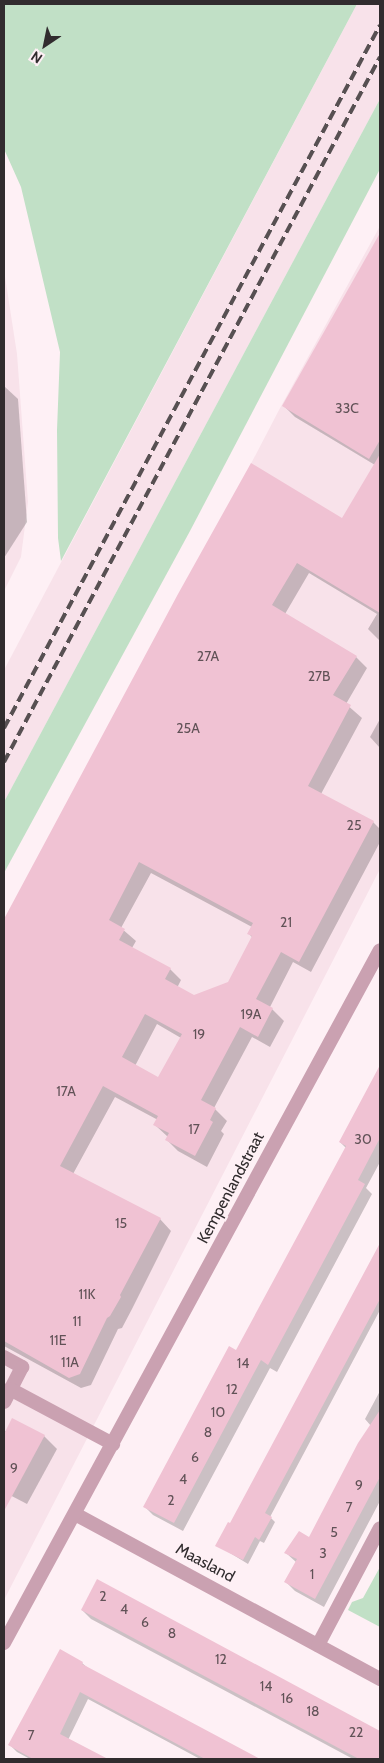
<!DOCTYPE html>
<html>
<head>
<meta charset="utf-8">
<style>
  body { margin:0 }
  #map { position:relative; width:384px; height:1763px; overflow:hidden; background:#fef0f5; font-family:Cabin,sans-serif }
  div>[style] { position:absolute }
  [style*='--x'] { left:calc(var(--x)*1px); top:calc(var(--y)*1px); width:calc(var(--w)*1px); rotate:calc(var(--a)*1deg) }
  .built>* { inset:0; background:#f8e2ea }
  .green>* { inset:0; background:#c1e0c6 }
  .shadow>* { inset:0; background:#0003 }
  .building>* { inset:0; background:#f0c2d3 }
  .service>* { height:14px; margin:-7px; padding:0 7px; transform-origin:7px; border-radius:7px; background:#caa1b1 }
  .minor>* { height:14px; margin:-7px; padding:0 7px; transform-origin:7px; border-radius:7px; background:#caa1b1 }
  .tertiary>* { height:14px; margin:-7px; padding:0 7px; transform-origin:7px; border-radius:7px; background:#caa1b1 }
  .rail>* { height:4px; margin-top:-2px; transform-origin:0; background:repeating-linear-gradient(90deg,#575052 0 10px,transparent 0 15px) }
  span { translate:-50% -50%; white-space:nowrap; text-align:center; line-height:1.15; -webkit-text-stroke:4.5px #fef0f5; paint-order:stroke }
  .number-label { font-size:14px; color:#615257 }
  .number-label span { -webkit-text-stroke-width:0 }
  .street-label { font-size:16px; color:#312c2e }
  .frame { position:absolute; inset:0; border:5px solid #312c2e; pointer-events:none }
  .north { position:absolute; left:20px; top:20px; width:50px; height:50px; -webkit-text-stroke:4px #fef0f5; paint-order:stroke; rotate:214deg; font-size:14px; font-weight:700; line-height:20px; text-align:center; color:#312c2e }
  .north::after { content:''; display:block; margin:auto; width:18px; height:22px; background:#312c2e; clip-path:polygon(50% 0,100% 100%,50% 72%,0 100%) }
</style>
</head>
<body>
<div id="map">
  <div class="built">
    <div style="clip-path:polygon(357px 4px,380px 4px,380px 99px,4px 802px,4px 670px)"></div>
    <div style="clip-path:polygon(380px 226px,380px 869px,4px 1600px,4px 931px,42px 864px,279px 410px)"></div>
    <div style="clip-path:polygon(4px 270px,17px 354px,28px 502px,21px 557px,4px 591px)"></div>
  </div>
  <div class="green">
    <div style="clip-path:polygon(4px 4px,357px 4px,61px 561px,58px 538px,57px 430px,60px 352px,21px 187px,4px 149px)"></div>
    <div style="clip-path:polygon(380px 99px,380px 169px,190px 531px,4px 873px,4px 802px)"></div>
    <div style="clip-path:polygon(380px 1567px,380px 1627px,348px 1610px,352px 1602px,363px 1598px)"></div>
  </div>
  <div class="shadow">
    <div style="clip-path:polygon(evenodd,368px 258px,380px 265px,380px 641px,368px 629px,377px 614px,309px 573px,285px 614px,356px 657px,367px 668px,346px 704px,362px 718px,321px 794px,373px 822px,380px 829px,380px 842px,311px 972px,293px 962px,270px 1007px,284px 1021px,270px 1047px,252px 1037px,214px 1108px,227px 1121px,221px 1131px,224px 1134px,207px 1167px,178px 1151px,167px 1140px,168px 1137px,155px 1125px,158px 1120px,115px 1097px,73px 1174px,160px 1219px,171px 1231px,132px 1309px,122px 1328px,118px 1329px,91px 1385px,81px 1388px,4px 1346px,4px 921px,179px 595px,342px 520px,375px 465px,295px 417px,284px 406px,368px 258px,151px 873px,252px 927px,249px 934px,253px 938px,229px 983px,194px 997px,177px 988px,181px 980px,170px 969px,132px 948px,136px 941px,121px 928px,151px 873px,368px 258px,157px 1024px,181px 1038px,159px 1079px,135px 1066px,157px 1024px)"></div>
    <div style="clip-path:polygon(4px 386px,18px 399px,27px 522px,4px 558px)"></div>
    <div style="clip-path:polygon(380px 719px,380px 748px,370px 737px)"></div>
    <div style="clip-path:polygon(380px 1067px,380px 1162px,366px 1188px,372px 1194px,277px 1372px,270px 1368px,183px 1531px,153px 1515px,145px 1507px,237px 1352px,346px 1148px,340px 1142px)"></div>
    <div style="clip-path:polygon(380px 1245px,380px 1310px,270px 1517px,275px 1522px,264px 1543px,260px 1541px,248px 1564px,217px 1545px,231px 1525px)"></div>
    <div style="clip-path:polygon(380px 1391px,380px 1501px,324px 1607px,295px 1591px,286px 1582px,296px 1562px,286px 1553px,309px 1539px,371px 1426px,365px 1419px)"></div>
    <div style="clip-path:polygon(4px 1431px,44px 1436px,57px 1449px,27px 1504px,4px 1492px)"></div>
    <div style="clip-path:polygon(98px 1581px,380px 1732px,380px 1759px,353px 1759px,91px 1619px,82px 1610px)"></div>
    <div style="clip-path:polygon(82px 1663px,89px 1669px,257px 1759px,200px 1759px,88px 1699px,68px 1740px,105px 1759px,30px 1759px,17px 1752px,10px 1745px)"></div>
  </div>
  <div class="building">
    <div style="clip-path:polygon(380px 233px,380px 440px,369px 459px,282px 406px)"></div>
    <div style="clip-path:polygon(evenodd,380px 454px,380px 613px,297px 563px,272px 605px,357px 656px,333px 695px,351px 705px,308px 786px,374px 821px,299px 962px,281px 952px,256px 999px,273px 1008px,258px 1037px,240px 1027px,201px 1100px,216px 1108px,210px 1120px,213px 1122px,195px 1156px,165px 1140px,169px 1133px,153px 1125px,158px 1116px,103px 1086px,60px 1166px,161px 1218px,120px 1295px,121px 1297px,110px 1316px,107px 1318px,80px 1374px,69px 1378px,4px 1341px,4px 919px,178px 594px,251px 463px,342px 518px,380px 454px,139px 862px,253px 923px,247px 934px,252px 936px,228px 982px,194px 995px,165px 979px,171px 968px,119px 940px,125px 929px,109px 920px,139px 862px,380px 454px,145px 1014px,182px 1034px,158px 1077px,122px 1057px,145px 1014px)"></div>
    <div style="clip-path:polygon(380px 1065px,380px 1138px,358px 1180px,365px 1184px,268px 1365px,261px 1360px,174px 1523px,143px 1507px,229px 1346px,236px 1350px,346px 1146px,339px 1142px)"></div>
    <div style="clip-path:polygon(380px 1243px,380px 1299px,265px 1513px,272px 1517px,259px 1540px,255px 1537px,243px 1560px,215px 1546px,228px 1522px,230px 1523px)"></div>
    <div style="clip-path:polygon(380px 1410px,380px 1477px,315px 1599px,284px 1582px,297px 1559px,284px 1553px,299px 1531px,309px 1537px,358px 1443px)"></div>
    <div style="clip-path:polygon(12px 1418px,45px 1435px,4px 1511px,4px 1434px)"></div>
    <div style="clip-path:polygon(97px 1579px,380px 1731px,380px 1759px,359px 1759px,81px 1610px)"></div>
    <div style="clip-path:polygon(60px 1649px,83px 1662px,82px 1664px,260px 1759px,205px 1759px,80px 1692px,60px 1734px,108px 1759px,33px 1759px,8px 1745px)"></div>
  </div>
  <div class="service">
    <div style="--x:4;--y:1357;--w:21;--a:29"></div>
    <div style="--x:22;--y:1367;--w:39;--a:117"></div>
    <div style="--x:10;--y:1389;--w:117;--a:28.1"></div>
  </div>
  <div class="minor">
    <div style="--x:75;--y:1514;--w:347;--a:28.4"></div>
    <div style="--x:318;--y:1645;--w:132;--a:-62.1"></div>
  </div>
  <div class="tertiary">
    <div style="--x:4;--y:1643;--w:788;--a:-61.52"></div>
  </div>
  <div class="rail">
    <div style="--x:4;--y:728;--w:797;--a:-61.86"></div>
    <div style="--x:4;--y:762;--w:799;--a:-61.93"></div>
  </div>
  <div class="number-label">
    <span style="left:347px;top:408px">33C</span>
    <span style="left:208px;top:656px">27A</span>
    <span style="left:319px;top:676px">27B</span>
    <span style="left:188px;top:728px">25A</span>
    <span style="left:354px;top:825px">25</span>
    <span style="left:286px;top:922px">21</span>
    <span style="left:251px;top:1014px">19A</span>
    <span style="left:199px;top:1034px">19</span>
    <span style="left:66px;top:1091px">17A</span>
    <span style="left:194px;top:1129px">17</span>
    <span style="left:363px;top:1139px">30</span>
    <span style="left:121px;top:1223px">15</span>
    <span style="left:87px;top:1294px">11K</span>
    <span style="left:77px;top:1321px">11</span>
    <span style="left:58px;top:1340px">11E</span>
    <span style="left:70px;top:1362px">11A</span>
    <span style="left:243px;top:1363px">14</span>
    <span style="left:232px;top:1389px">12</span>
    <span style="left:218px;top:1412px">10</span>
    <span style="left:208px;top:1432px">8</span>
    <span style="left:195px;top:1457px">6</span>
    <span style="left:14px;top:1468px">9</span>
    <span style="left:183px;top:1479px">4</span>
    <span style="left:359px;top:1485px">9</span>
    <span style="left:171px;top:1500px">2</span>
    <span style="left:349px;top:1507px">7</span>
    <span style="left:334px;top:1532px">5</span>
    <span style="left:323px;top:1553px">3</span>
    <span style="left:312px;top:1574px">1</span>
    <span style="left:103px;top:1596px">2</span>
    <span style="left:124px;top:1609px">4</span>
    <span style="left:145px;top:1622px">6</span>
    <span style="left:172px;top:1633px">8</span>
    <span style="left:221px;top:1659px">12</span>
    <span style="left:266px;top:1686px">14</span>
    <span style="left:287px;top:1698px">16</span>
    <span style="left:313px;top:1711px">18</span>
    <span style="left:356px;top:1732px">22</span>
    <span style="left:31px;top:1735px">7</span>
  </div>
  <div class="street-label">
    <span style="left:231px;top:1188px;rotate:-62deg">Kempenlandstraat</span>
    <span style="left:205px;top:1563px;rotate:28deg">Maasland</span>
  </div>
  <div class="frame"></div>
  <div class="north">N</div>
</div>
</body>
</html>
